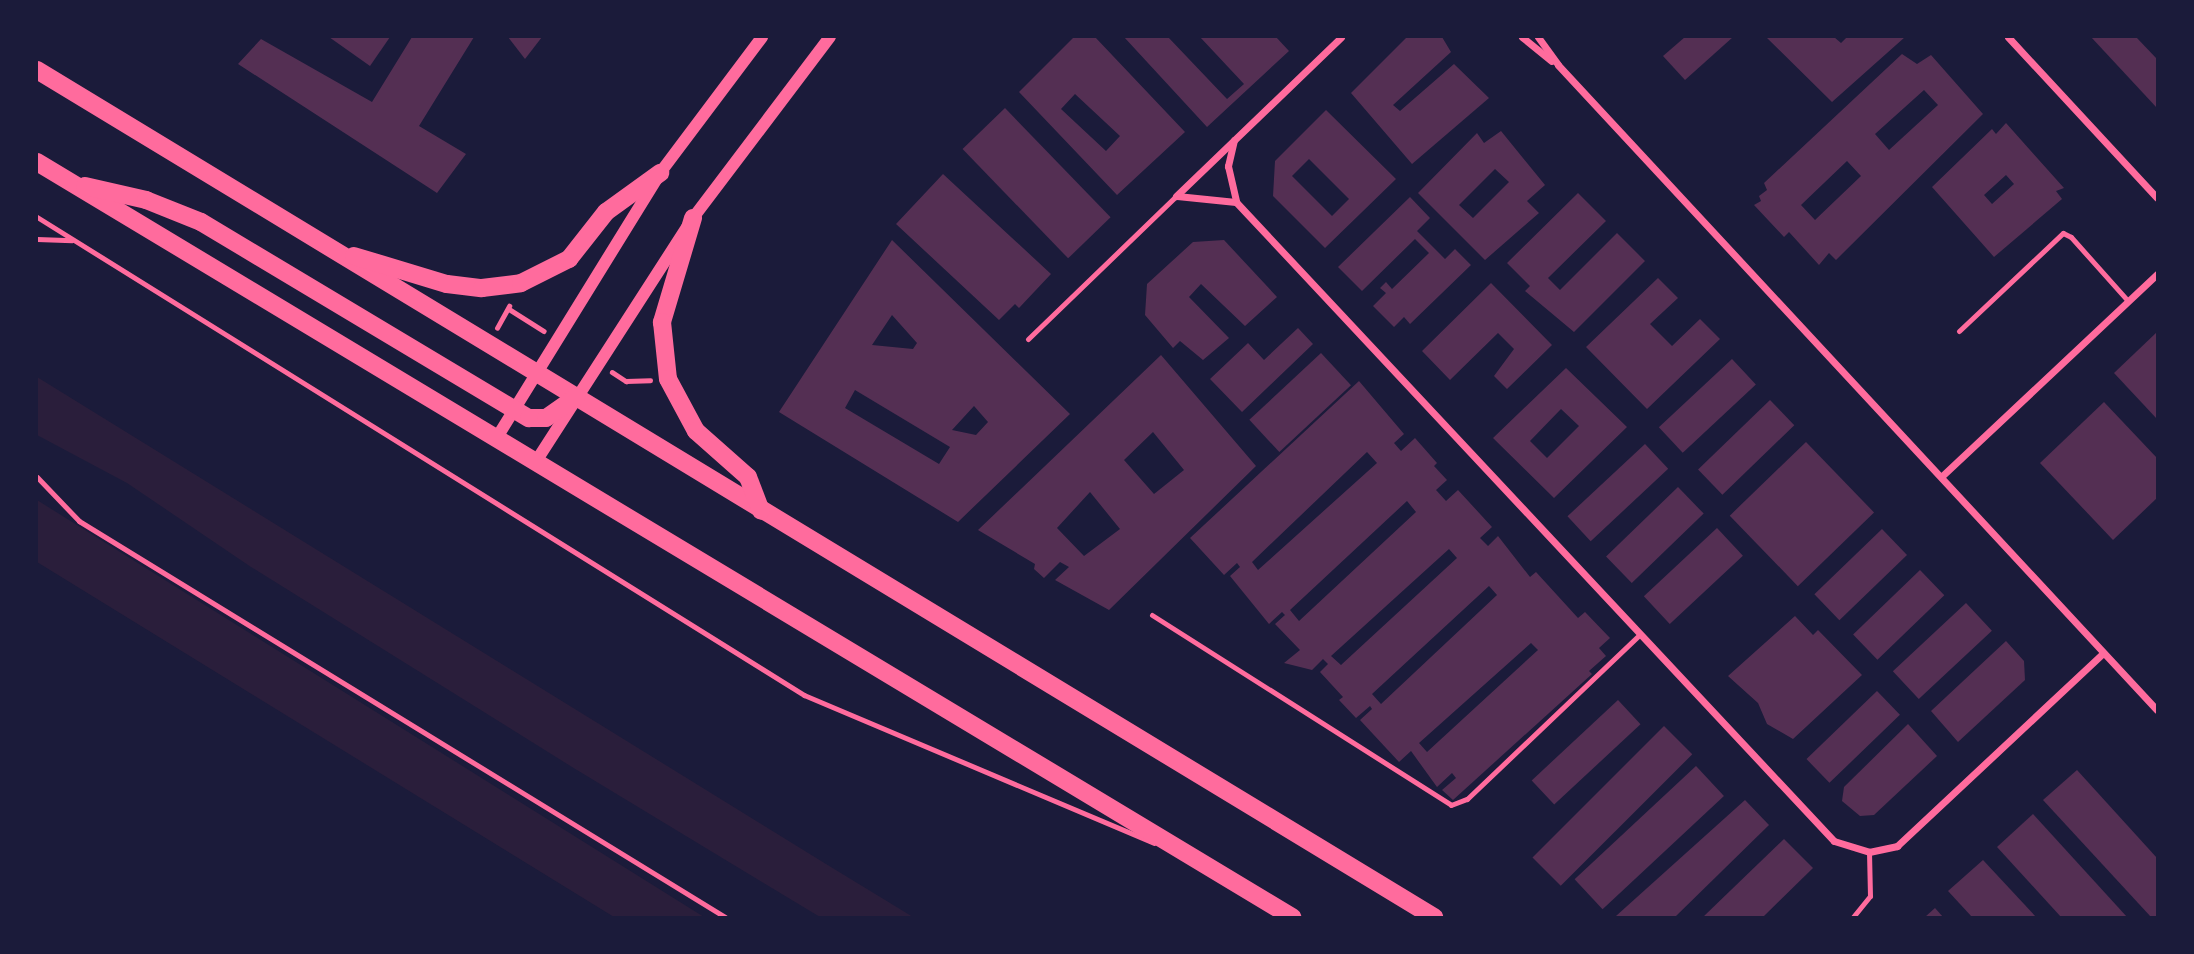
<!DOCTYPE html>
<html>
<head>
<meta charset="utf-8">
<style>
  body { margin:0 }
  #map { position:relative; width:2194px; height:954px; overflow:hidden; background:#1b1b3a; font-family:Arial,sans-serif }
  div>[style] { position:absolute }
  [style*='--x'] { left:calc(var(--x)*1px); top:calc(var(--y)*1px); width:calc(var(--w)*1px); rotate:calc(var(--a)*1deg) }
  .green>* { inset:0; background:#2a1e3b }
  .building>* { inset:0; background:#542f53; transform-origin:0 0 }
  .path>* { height:4.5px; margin:-2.25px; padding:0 2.25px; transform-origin:2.25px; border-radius:2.25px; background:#ff6b9d }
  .service>* { height:5px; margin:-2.5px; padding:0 2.5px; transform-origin:2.5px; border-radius:2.5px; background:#ff6b9d }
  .minor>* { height:7px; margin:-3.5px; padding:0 3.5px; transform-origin:3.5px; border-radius:3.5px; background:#ff6b9d }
  .tertiary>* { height:12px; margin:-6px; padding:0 6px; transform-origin:6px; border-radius:6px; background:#ff6b9d }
  .primary>* { height:18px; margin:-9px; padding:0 9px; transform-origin:9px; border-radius:9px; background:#ff6b9d }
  span { translate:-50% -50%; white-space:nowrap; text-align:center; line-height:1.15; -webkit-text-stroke:7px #1b1b3a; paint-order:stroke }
  .frame { position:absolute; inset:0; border:38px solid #1b1b3a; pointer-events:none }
</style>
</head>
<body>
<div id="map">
  <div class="green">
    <div style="clip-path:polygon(37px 377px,826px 864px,913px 917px,820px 917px,572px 767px,251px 567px,127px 483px,37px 435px)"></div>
    <div style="clip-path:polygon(37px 500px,704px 917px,614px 917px,37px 562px)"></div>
  </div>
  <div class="building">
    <div style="clip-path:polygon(329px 37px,390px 37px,370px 66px)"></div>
    <div style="clip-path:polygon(412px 37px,474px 37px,419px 126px,466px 154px,437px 193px,238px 64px,261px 39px,372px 102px)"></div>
    <div style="clip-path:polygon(508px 37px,542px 37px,525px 59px)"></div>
    <div style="clip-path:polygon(evenodd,1074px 37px,1095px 37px,1185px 132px,1117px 195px,1019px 92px,1074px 37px,1075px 94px,1120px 136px,1106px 151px,1061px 109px,1075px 94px)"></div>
    <div style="clip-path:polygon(1124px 37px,1168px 37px,1227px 99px,1244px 84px,1200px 37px,1276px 37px,1289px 51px,1207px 127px)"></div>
    <div style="clip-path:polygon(1407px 37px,1442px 37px,1451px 52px,1393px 105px,1400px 111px,1454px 64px,1489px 98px,1412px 164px,1351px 93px)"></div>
    <div style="clip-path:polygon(1685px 37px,1733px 37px,1685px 80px,1663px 56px)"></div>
    <div style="clip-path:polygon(1766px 37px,1834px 37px,1841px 43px,1847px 37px,1905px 37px,1832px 102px)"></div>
    <div style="clip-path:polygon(2091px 37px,2136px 37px,2157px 59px,2157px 108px)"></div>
    <div style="clip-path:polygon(evenodd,1902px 54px,1917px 64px,1931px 55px,1983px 114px,1836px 260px,1829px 253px,1819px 265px,1789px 232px,1784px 237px,1754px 205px,1761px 201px,1759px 196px,1767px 190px,1764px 183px,1902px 54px,1924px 90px,1938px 105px,1889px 150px,1875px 134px,1924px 90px,1902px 54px,1847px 161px,1861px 176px,1815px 220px,1801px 205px,1847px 161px)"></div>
    <div style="left:1005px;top:108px;width:152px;height:59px;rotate:46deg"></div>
    <div style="clip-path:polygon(evenodd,1326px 110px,1396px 179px,1325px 248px,1273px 196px,1275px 161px,1326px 110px,1309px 159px,1349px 199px,1332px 216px,1292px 176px,1309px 159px)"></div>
    <div style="clip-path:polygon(evenodd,2006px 123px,2064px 188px,2056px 191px,2062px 199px,1994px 257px,1932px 187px,1992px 129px,1996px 134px,2006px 123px,2006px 175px,2014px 184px,1992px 204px,1984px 195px,2006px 175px)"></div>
    <div style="clip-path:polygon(evenodd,1501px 131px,1545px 185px,1527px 201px,1539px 213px,1485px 260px,1418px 193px,1477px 133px,1484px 143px,1501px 131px,1495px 169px,1509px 182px,1473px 218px,1459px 205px,1495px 169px)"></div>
    <div style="clip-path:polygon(943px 174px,1051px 274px,1019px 308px,1015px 304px,999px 320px,896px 224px)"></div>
    <div style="clip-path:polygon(1578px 193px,1606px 221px,1548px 278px,1560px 290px,1617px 233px,1645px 261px,1574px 332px,1525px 291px,1530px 286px,1507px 263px)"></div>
    <div style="clip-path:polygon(1410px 197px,1430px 218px,1417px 231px,1445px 259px,1455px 249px,1471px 265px,1410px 324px,1404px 317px,1394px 327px,1373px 306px,1386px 293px,1380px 288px,1386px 282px,1392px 289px,1429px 253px,1415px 239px,1362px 291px,1338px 267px)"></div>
    <div style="clip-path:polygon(evenodd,892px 240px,1070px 414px,958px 522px,779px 412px,892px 240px,892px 315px,917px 343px,913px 349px,872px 345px,892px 315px,892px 240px,855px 390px,950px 447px,939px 464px,845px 408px,855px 390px,892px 240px,974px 406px,988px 422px,976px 435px,952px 430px,974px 406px)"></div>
    <div style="clip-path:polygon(1224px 240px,1277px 297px,1245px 326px,1201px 284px,1189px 297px,1229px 338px,1203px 360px,1180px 341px,1173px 348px,1145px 315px,1147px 284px,1193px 242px)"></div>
    <div style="clip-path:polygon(1658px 278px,1678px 298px,1650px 324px,1672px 346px,1700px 319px,1720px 339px,1647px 409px,1586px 347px)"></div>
    <div style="clip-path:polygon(1491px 283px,1552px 345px,1507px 389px,1494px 376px,1514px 349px,1498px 333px,1450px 380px,1422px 351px)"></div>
    <div style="clip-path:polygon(1298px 328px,1313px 344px,1242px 412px,1210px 379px,1248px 343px,1264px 360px)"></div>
    <div style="clip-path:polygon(2157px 332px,2157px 419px,2114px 373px)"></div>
    <div style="left:1321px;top:353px;width:44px;height:98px;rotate:47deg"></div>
    <div style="clip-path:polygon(evenodd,1161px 355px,1256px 466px,1109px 610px,1055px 580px,1069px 567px,1060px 562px,1044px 578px,1034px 569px,1035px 564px,978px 530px,1161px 355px,1153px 432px,1184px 470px,1154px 494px,1124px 460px,1153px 432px,1161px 355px,1090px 492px,1120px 529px,1084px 556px,1057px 528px,1090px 492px)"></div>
    <div style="left:1732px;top:359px;width:35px;height:100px;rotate:47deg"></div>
    <div style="clip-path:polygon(evenodd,1566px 368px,1627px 427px,1554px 498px,1493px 438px,1566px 368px,1561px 409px,1579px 426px,1547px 458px,1530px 441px,1561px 409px)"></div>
    <div style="clip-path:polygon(evenodd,1359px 381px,1404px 434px,1394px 443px,1401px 451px,1415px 438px,1437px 463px,1434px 466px,1447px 480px,1436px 490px,1446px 501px,1458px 490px,1492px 527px,1480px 538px,1488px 546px,1498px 536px,1530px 577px,1536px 572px,1578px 618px,1585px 612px,1610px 638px,1599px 648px,1606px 656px,1589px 671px,1592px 674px,1453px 800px,1442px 790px,1456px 778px,1452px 773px,1437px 787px,1411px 751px,1399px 762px,1360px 720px,1372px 709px,1370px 706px,1356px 718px,1339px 700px,1343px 697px,1320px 672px,1328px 664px,1323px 659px,1312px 670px,1284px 663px,1300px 650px,1275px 624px,1285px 615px,1282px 612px,1269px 624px,1230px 576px,1240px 567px,1237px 563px,1224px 575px,1190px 538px,1359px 381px,1367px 452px,1377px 463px,1258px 570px,1252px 562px,1367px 452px,1359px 381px,1407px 501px,1416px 512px,1299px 621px,1290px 610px,1407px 501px,1359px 381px,1449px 549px,1457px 558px,1341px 665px,1331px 656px,1449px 549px,1359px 381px,1489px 586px,1497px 595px,1381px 704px,1372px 694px,1489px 586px,1359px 381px,1531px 643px,1538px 650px,1427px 752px,1419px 743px,1531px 643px)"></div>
    <div style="left:1770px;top:400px;width:35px;height:100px;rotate:46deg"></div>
    <div style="clip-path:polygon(2104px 402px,2157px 458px,2157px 498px,2113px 540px,2040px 463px)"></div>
    <div style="left:1806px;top:442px;width:98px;height:106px;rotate:46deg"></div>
    <div style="left:1645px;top:444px;width:34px;height:106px;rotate:47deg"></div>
    <div style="left:1678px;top:487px;width:37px;height:100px;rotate:46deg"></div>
    <div style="left:1717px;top:528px;width:38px;height:100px;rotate:47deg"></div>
    <div style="left:1882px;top:529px;width:36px;height:94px;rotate:46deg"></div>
    <div style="left:1920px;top:570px;width:35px;height:93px;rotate:46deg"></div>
    <div style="left:1966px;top:603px;width:38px;height:100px;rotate:47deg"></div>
    <div style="clip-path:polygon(1795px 616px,1813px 635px,1818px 630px,1862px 675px,1793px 739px,1767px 724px,1758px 703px,1728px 676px)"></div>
    <div style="clip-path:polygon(2006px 641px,2024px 661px,2025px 680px,1958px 742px,1931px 711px)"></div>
    <div style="left:1877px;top:691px;width:33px;height:98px;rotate:46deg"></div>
    <div style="left:1618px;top:700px;width:33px;height:118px;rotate:47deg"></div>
    <div style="clip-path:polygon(1908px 724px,1937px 756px,1874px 815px,1860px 816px,1842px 801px,1844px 787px)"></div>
    <div style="left:1664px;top:726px;width:40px;height:186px;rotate:45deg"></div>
    <div style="left:1696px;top:766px;width:41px;height:166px;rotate:47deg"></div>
    <div style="clip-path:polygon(2077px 770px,2157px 858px,2157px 917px,2151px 917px,2043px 800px)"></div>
    <div style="clip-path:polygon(1745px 800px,1769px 825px,1675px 917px,1616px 916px)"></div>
    <div style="clip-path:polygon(2033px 814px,2127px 917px,2061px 917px,1997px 847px)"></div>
    <div style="clip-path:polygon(1784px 839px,1813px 868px,1763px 917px,1703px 917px)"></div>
    <div style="clip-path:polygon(1983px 860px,2036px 917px,1972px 917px,1948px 891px)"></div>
    <div style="clip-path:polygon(1935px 908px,1943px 917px,1925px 917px)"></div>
  </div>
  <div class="path">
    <div style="--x:509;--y:309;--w:41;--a:32.2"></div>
    <div style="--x:497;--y:328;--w:25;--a:-61"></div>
    <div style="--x:612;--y:372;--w:17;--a:33"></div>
    <div style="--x:626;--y:381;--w:24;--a:-2"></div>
  </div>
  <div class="service">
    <div style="--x:37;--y:217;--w:904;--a:31.93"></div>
    <div style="--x:804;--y:695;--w:380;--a:22.9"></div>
    <div style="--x:37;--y:239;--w:35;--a:2"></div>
    <div style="--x:1959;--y:331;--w:143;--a:-43.3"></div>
    <div style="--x:2063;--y:233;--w:9;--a:27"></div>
    <div style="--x:2071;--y:237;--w:86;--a:48.3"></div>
    <div style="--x:1028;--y:339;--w:206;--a:-44"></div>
    <div style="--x:37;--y:477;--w:61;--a:46.3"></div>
    <div style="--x:79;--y:521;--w:758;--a:31.51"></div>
    <div style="--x:1152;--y:615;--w:354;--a:32.4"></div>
    <div style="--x:1451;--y:805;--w:17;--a:-21"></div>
    <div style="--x:1467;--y:799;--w:239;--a:-43.6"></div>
    <div style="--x:1853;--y:917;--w:27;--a:-51"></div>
    <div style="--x:1870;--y:896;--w:44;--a:-91.3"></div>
  </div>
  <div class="minor">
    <div style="--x:1522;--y:37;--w:38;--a:39"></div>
    <div style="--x:1538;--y:37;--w:34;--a:54"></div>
    <div style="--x:1558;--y:65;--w:880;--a:47.12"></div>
    <div style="--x:2008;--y:37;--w:219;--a:47.2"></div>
    <div style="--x:1234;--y:140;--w:27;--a:103"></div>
    <div style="--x:1228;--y:166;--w:37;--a:77"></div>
    <div style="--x:1236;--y:202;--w:875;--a:46.9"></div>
    <div style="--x:1834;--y:841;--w:37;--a:17"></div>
    <div style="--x:1869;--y:852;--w:29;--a:-12"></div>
    <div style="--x:1897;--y:846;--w:282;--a:-43.1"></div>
    <div style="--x:1176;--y:196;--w:229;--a:-43.9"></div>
    <div style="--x:1177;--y:196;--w:59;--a:5.8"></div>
    <div style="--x:1942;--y:476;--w:295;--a:-43.2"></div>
  </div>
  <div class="tertiary">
    <div style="--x:496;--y:439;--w:312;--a:-58.3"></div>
    <div style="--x:660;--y:173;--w:170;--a:-53.1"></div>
    <div style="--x:535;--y:463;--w:292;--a:-57.2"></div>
    <div style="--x:693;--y:218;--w:227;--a:-52.9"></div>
  </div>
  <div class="primary">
    <div style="--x:37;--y:70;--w:1634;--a:31.23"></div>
    <div style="--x:37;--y:162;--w:1465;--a:31.03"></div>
    <div style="--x:85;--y:186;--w:63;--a:12.9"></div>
    <div style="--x:146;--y:200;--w:59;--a:21.8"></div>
    <div style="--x:201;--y:222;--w:382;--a:30.9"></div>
    <div style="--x:529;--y:418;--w:17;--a:0"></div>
    <div style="--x:546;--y:418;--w:37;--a:-35"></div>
    <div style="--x:693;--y:218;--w:109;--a:106.6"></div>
    <div style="--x:662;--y:322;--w:57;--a:84"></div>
    <div style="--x:668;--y:379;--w:59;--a:61.7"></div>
    <div style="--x:696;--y:431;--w:69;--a:41.5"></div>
    <div style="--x:748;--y:477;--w:36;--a:69"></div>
    <div style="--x:354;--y:256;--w:97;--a:16.8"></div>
    <div style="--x:447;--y:284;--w:35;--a:7"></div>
    <div style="--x:482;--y:288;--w:39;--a:-7"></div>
    <div style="--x:521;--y:283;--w:54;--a:-26.6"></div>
    <div style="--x:569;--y:259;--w:60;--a:-51.8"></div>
    <div style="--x:606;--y:212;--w:67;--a:-35.8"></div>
  </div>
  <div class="frame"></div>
</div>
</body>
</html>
